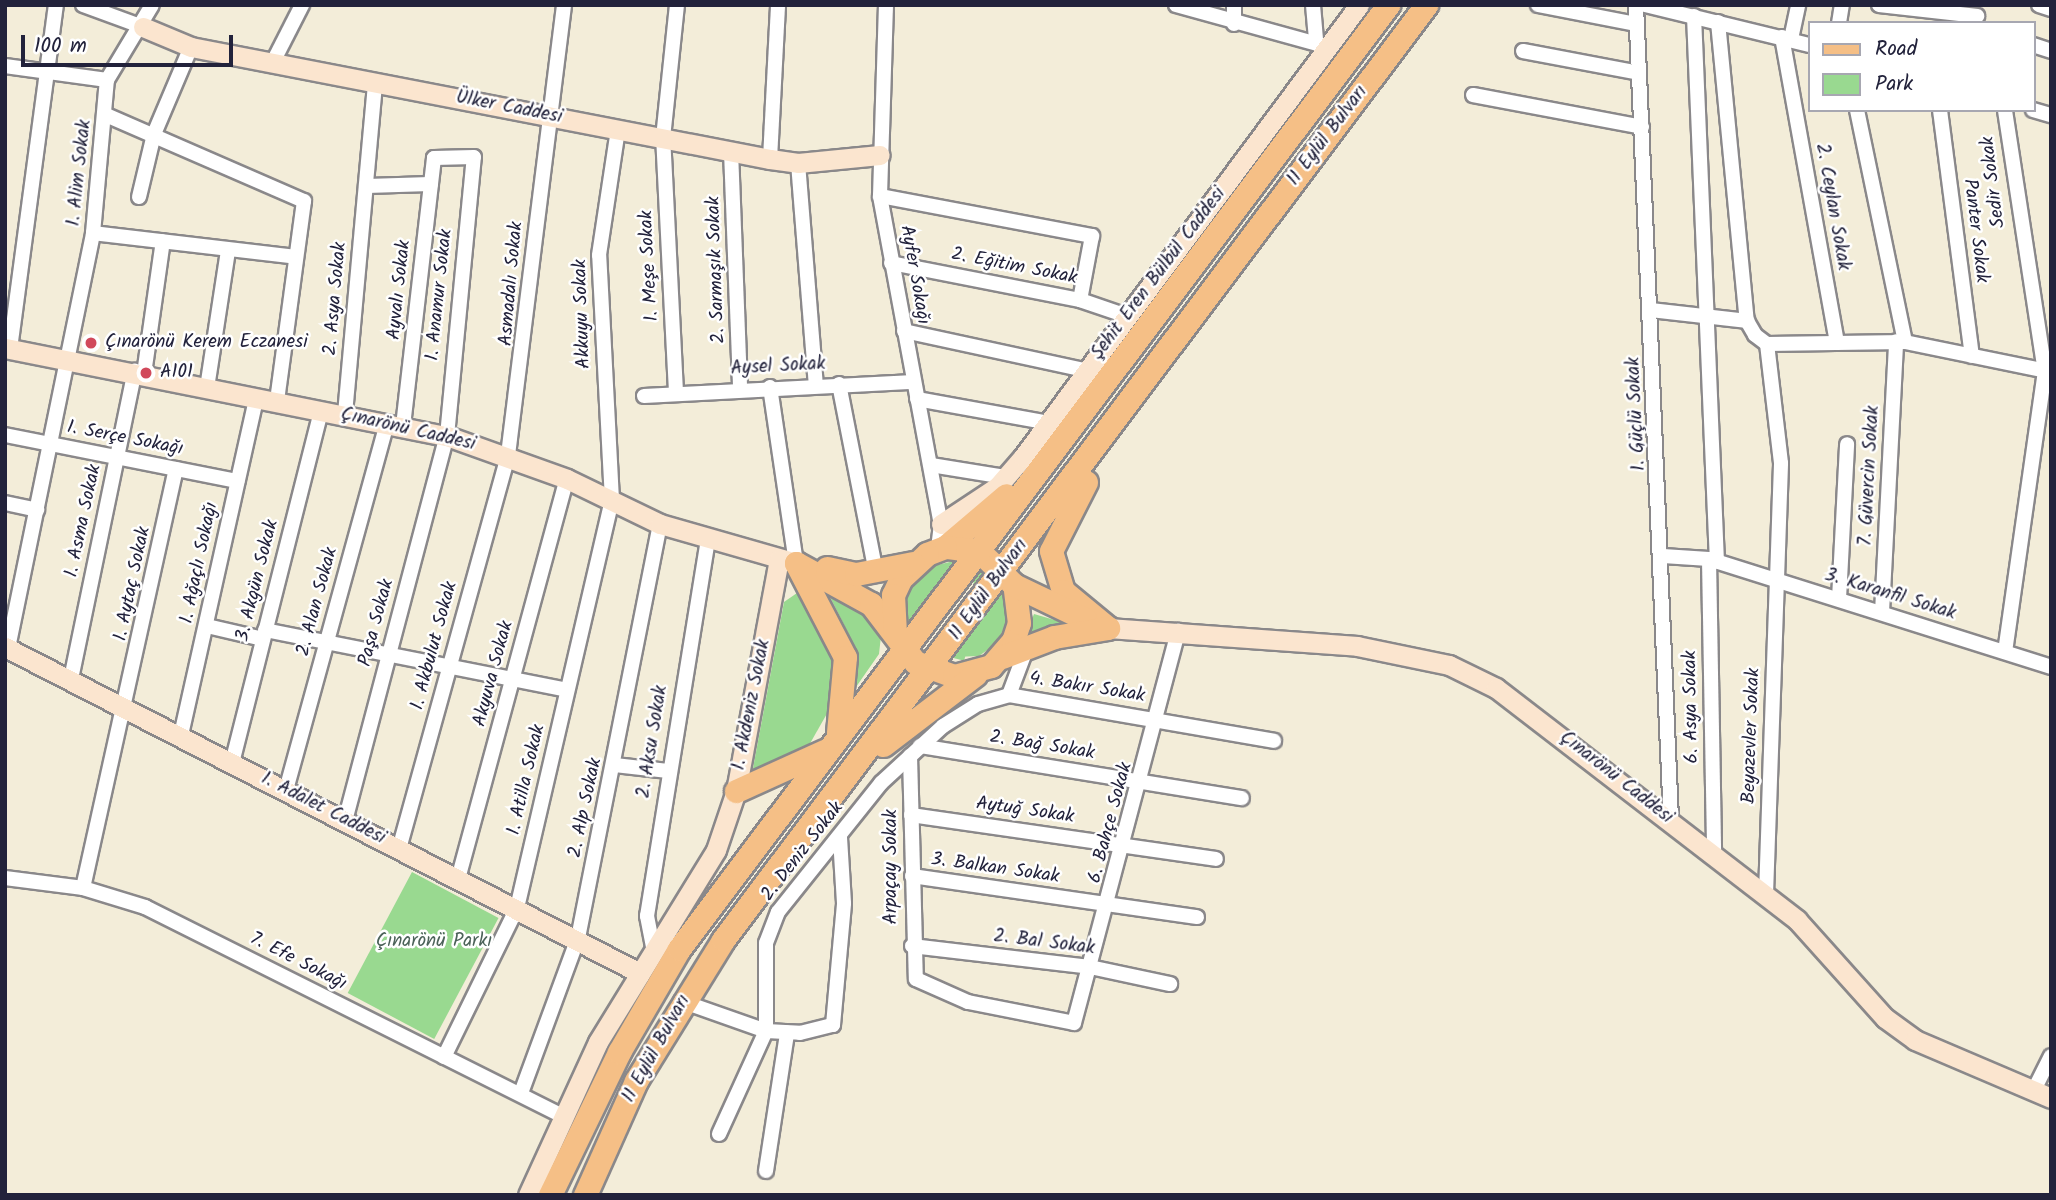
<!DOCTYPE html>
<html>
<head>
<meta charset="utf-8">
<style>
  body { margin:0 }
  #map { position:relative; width:2056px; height:1200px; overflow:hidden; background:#f3edd9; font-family:Kalam,sans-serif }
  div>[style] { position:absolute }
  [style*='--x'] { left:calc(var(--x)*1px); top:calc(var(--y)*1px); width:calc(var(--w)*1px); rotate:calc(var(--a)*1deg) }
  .green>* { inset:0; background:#99d990; transform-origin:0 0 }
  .roads { filter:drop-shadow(2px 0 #8a888a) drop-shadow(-2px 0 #8a888a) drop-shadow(0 2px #8a888a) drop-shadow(0 -2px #8a888a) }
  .street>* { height:14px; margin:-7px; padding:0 7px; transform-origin:7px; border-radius:7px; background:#fff }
  .secondary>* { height:19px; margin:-9.5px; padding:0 9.5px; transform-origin:9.5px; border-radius:9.5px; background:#fbe5cf }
  .primary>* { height:23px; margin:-11.5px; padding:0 11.5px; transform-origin:11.5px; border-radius:11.5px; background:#f5bf86 }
  .dots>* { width:19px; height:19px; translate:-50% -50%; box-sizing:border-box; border:4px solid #fff; border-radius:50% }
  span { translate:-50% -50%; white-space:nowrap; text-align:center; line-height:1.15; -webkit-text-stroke:5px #fff; paint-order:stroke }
  .street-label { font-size:19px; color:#22223b }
  .poi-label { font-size:19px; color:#22223b }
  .left { translate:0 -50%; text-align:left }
  .park-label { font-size:19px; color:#4c6259 }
  .frame { position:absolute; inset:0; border:7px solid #22223b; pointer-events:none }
  .legend { position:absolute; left:1808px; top:21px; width:228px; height:91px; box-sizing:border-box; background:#fff; border:2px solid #a7a7b1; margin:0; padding:9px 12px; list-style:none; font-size:21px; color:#22223b }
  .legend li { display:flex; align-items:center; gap:14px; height:35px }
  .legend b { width:35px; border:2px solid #a7a7b1 }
  .scale { position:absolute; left:21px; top:35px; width:212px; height:32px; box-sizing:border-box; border:4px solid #22223b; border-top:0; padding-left:9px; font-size:21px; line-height:24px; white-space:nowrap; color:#22223b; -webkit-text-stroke:5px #fff; paint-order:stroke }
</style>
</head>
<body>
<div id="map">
  <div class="green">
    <div style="clip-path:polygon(954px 561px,906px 626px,899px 596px,921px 569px)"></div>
    <div style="left:977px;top:570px;width:11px;height:91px;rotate:15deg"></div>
    <div style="clip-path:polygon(1007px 586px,1010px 615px,997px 643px,979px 656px,954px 657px)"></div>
    <div style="clip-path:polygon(827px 591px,864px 605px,881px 636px,879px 654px,856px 687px,852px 641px)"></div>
    <div style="clip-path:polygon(797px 593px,811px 601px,838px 650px,837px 696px,808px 747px,751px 779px,784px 602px)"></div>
    <div style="clip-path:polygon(1034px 614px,1072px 625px,1022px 643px)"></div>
    <div style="left:412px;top:872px;width:98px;height:137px;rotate:28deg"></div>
  </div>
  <div class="roads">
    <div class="street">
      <div style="--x:83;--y:5;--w:64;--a:20.1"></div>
      <div style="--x:886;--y:5;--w:191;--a:91.8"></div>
      <div style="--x:880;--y:196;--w:334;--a:79.5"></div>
      <div style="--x:941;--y:524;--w:26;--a:97"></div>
      <div style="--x:1176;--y:5;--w:158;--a:15.4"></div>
      <div style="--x:1234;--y:5;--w:19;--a:90"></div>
      <div style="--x:1313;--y:5;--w:34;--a:85"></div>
      <div style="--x:1538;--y:5;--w:100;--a:11"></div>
      <div style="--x:1636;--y:5;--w:817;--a:87.54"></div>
      <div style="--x:1645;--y:5;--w:169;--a:13.7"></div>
      <div style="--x:1879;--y:5;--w:99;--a:6.4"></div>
      <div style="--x:2039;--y:5;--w:13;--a:18"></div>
      <div style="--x:1694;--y:16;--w:546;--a:87.59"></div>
      <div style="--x:1718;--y:22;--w:300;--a:84.5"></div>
      <div style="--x:1747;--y:321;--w:16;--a:60"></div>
      <div style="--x:1755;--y:335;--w:15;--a:37"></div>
      <div style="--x:1767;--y:344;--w:138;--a:-0.8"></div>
      <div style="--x:1905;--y:342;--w:149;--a:11.6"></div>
      <div style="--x:1839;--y:23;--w:18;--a:-81"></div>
      <div style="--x:1782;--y:37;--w:311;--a:79.8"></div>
      <div style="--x:1791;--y:39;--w:35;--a:-78"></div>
      <div style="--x:2033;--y:45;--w:19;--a:18"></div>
      <div style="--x:1523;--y:51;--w:118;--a:10.7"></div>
      <div style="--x:273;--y:62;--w:64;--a:-63"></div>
      <div style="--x:5;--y:66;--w:103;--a:7.8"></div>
      <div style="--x:1473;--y:95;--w:172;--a:10.7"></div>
      <div style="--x:1857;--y:110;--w:237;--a:78.3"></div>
      <div style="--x:1940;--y:110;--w:248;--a:82.6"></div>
      <div style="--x:2033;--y:110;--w:19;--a:16"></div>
      <div style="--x:106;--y:115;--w:216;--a:23.5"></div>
      <div style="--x:304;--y:201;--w:203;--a:97.7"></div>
      <div style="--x:731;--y:151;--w:237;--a:87.8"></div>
      <div style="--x:770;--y:159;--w:154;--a:-87"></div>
      <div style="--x:798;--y:163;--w:223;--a:85.4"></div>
      <div style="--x:366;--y:186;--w:65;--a:-1.8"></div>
      <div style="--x:880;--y:196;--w:216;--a:10.7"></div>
      <div style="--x:1092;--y:236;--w:65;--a:100.6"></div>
      <div style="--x:139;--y:197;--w:65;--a:-76.6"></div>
      <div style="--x:154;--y:134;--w:95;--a:-67"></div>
      <div style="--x:93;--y:233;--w:204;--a:6.7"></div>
      <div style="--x:891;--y:263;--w:193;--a:11.1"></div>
      <div style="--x:1080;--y:300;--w:50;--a:18.8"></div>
      <div style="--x:1651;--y:310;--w:97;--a:6.5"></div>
      <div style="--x:904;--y:331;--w:194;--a:12.2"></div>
      <div style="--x:10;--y:349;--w:347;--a:-82.4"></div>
      <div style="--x:144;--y:374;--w:134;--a:-81.9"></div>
      <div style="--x:839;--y:384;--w:192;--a:78.9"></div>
      <div style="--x:770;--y:387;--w:178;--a:81.6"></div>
      <div style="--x:207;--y:388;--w:140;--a:-81.3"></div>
      <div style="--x:676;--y:392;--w:254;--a:-92.9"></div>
      <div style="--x:663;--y:138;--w:134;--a:-84"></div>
      <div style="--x:644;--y:396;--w:270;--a:-3"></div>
      <div style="--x:917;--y:399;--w:134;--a:10.3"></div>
      <div style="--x:345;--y:414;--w:333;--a:-84.8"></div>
      <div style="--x:5;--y:435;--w:237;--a:11.2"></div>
      <div style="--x:931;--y:465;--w:75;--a:9.2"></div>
      <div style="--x:5;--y:503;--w:33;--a:12"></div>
      <div style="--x:1663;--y:556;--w:46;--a:3.7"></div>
      <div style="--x:1709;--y:559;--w:359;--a:17.5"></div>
      <div style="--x:1709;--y:559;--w:294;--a:89"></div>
      <div style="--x:1839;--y:599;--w:155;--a:-87"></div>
      <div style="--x:1882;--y:612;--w:271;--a:-87"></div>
      <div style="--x:207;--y:626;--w:57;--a:13.1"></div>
      <div style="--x:265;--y:630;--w:308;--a:11.2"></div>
      <div style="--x:8;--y:648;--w:424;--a:-78.4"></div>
      <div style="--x:93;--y:233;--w:154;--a:-84.8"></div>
      <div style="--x:107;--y:80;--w:87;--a:-59"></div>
      <div style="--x:2005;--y:652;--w:283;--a:-81.9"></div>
      <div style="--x:2045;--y:372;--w:265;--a:-98.7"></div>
      <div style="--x:71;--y:679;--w:315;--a:-78.3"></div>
      <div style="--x:1009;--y:695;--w:51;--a:-69.4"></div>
      <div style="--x:181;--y:735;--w:344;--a:-77.4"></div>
      <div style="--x:920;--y:746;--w:326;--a:9.2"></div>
      <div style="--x:910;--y:756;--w:223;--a:88.5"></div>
      <div style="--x:916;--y:979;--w:57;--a:23.9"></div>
      <div style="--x:968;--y:1002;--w:108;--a:11.2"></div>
      <div style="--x:1074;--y:1023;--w:406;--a:-75.1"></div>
      <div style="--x:232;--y:763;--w:364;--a:-75.8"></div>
      <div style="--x:615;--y:765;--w:53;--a:6.5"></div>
      <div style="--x:286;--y:790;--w:381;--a:-74.6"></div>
      <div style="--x:911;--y:815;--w:308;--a:8.2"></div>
      <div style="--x:345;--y:821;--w:398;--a:-75.2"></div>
      <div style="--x:447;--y:436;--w:280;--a:-84.5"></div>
      <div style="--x:474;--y:157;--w:40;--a:178.6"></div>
      <div style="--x:434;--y:158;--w:270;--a:96.6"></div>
      <div style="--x:399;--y:849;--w:409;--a:-74.5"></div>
      <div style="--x:508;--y:455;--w:453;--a:-82.9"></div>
      <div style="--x:912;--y:876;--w:288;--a:8.2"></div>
      <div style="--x:5;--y:878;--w:79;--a:7.3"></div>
      <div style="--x:83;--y:888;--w:65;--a:17"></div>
      <div style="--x:145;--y:907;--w:467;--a:26.6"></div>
      <div style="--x:458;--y:879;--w:415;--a:-74.8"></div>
      <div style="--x:83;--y:888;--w:429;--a:-77.5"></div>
      <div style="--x:1766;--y:894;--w:431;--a:-88"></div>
      <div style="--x:1781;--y:463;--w:120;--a:-96.7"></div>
      <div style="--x:912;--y:946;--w:179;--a:6.7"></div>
      <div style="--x:1090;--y:967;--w:82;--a:12"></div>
      <div style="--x:654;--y:952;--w:37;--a:-101"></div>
      <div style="--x:647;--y:916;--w:382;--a:-80.8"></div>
      <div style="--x:681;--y:1001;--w:90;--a:19.4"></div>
      <div style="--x:766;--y:1031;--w:34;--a:3"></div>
      <div style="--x:800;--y:1033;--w:34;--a:-14"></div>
      <div style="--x:833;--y:1025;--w:122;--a:-84.8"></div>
      <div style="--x:844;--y:903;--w:66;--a:-93.5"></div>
      <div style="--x:444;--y:1057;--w:166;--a:-63.9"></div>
      <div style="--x:517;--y:908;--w:419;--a:-76.9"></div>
      <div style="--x:612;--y:500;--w:245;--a:-93"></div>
      <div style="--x:599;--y:255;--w:127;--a:-81.4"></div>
      <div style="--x:2033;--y:1092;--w:40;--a:-63.4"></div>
      <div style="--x:521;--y:1093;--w:165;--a:-69.8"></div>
      <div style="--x:578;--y:938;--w:422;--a:-78.8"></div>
      <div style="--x:719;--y:1134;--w:113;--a:-65.5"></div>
      <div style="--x:766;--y:1031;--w:88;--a:-90"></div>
      <div style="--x:766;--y:943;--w:33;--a:-69"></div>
      <div style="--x:778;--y:912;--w:165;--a:-51.4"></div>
      <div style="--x:881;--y:783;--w:84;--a:-42.6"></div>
      <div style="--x:943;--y:726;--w:41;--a:-32.2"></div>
      <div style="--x:978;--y:704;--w:32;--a:-16"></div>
      <div style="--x:1009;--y:695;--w:269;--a:9.8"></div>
      <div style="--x:766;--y:1171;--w:140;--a:-81.3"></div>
    </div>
    <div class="secondary">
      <div style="--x:143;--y:27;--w:52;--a:22.6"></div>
      <div style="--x:191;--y:47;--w:590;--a:10.95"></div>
      <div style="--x:770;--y:159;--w:28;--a:8"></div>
      <div style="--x:798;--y:163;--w:82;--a:-5.6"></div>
      <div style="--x:5;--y:348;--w:451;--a:11.3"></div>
      <div style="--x:447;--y:436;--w:127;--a:19.7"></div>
      <div style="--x:567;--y:479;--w:103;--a:25.8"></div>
      <div style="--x:660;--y:524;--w:141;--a:16"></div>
      <div style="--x:941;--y:524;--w:67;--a:-33.5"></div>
      <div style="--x:997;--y:487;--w:40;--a:-49"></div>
      <div style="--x:1023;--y:457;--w:563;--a:-53.37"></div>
      <div style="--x:1108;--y:628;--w:250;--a:4.1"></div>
      <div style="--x:1357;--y:646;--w:94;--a:11.7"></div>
      <div style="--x:1449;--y:665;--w:52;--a:26.1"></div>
      <div style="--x:1496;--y:688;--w:380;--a:37.6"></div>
      <div style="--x:1797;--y:920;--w:132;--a:48.1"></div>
      <div style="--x:1885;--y:1018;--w:37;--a:36"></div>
      <div style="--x:1915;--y:1040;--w:148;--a:23.1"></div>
      <div style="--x:5;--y:647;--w:714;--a:27.18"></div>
      <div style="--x:528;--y:1195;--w:168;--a:-65.4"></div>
      <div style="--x:598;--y:1042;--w:225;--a:-58.4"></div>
      <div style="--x:716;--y:850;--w:62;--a:-71.3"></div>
      <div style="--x:736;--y:791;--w:236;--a:-79.5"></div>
    </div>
    <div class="primary">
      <div style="--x:1086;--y:482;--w:77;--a:116.9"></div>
      <div style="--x:1051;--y:551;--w:42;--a:73.3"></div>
      <div style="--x:1063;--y:591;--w:58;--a:39.4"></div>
      <div style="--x:945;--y:547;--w:80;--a:-40.4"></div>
      <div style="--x:796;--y:563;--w:85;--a:28.7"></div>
      <div style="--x:871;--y:604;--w:73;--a:52.8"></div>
      <div style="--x:915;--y:662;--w:41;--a:19.7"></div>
      <div style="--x:954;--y:676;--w:38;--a:-15"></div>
      <div style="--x:991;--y:666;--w:33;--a:-49"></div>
      <div style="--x:1013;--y:641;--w:19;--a:-72"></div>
      <div style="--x:1019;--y:623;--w:38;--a:-97"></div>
      <div style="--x:1014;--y:585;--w:49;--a:-135.8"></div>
      <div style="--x:979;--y:551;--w:34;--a:-173"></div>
      <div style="--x:945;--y:547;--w:19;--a:159"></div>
      <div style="--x:927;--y:554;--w:35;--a:137"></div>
      <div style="--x:901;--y:578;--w:19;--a:115"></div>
      <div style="--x:893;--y:595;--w:38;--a:87"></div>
      <div style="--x:796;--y:563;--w:106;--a:62.5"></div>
      <div style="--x:845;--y:657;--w:76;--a:95.3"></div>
      <div style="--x:827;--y:568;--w:30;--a:12"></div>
      <div style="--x:856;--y:574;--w:58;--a:-10.9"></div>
      <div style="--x:1014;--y:585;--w:79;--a:25.6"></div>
      <div style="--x:1002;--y:657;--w:56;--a:-21"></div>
      <div style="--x:1054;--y:637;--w:55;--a:-9.5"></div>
      <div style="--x:883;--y:745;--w:116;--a:-37.3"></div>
      <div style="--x:736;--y:791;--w:97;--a:-24.4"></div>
      <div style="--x:550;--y:1195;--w:159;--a:-64.2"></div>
      <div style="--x:619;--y:1052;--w:119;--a:-59.8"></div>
      <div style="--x:679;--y:949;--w:1181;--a:-53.09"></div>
      <div style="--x:585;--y:1195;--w:125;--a:-65.9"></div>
      <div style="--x:636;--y:1081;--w:166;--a:-58.3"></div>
      <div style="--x:723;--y:940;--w:1170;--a:-53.06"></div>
    </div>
  </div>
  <div class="dots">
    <div style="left:91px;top:343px;background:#d1495b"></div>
    <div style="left:146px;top:373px;background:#d1495b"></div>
  </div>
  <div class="street-label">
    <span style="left:509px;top:108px;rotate:11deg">Ülker Caddesi</span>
    <span style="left:1328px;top:136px;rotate:-53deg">11 Eylül Bulvarı</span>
    <span style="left:80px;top:173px;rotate:-84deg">1. Alim Sokak</span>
    <span style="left:1994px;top:182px;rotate:-97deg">Sedir Sokak</span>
    <span style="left:1832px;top:207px;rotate:80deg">2. Ceylan Sokak</span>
    <span style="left:1975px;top:231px;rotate:83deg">Panter Sokak</span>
    <span style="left:650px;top:266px;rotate:-93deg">1. Meşe Sokak</span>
    <span style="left:1014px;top:267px;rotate:11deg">2. Eğitim Sokak</span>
    <span style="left:717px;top:270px;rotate:-92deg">2. Sarmaşık Sokak</span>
    <span style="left:1159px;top:274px;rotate:-53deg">Şehit Eren Bülbül Caddesi</span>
    <span style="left:914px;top:275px;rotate:80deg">Ayfer Sokağı</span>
    <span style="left:512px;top:284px;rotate:-85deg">Asmadalı Sokak</span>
    <span style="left:400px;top:290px;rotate:-84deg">Ayvalı Sokak</span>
    <span style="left:440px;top:295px;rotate:-84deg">1. Anamur Sokak</span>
    <span style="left:336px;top:299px;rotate:-85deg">2. Asya Sokak</span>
    <span style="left:583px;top:314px;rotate:-92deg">Akkuyu Sokak</span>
    <span style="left:778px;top:367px;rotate:-3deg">Aysel Sokak</span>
    <span style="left:1637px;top:414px;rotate:-93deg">1. Güçlü Sokak</span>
    <span style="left:408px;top:430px;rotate:13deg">Çınarönü Caddesi</span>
    <span style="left:125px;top:439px;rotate:11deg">1. Serçe Sokağı</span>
    <span style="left:1870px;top:476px;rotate:-87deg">7. Güvercin Sokak</span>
    <span style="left:84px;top:521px;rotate:-78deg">1. Asma Sokak</span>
    <span style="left:200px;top:563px;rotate:-78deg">1. Ağaçlı Sokağı</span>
    <span style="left:258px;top:581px;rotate:-76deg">3. Akgün Sokak</span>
    <span style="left:133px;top:584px;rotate:-78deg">1. Aytaç Sokak</span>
    <span style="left:989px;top:590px;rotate:-54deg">11 Eylül Bulvarı</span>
    <span style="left:1890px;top:595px;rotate:17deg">3. Karanfil Sokak</span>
    <span style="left:318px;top:602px;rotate:-75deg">2. Alan Sokak</span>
    <span style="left:377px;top:623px;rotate:-75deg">Paşa Sokak</span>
    <span style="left:435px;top:646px;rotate:-75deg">1. Akbulut Sokak</span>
    <span style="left:494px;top:674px;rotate:-75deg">Akyuva Sokak</span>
    <span style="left:1087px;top:688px;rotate:9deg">4. Bakır Sokak</span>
    <span style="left:752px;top:705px;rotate:-79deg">1. Akdeniz Sokak</span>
    <span style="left:1692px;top:707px;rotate:-91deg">6. Asya Sokak</span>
    <span style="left:1752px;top:736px;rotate:-88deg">Beyazevler Sokak</span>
    <span style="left:653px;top:742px;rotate:-81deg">2. Aksu Sokak</span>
    <span style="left:1042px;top:746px;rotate:9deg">2. Bağ Sokak</span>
    <span style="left:1616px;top:778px;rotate:38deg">Çınarönü Caddesi</span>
    <span style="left:527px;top:780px;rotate:-77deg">1. Atilla Sokak</span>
    <span style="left:586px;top:808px;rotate:-78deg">2. Alp Sokak</span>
    <span style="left:323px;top:809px;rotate:27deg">1. Adalet Caddesi</span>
    <span style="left:1025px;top:811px;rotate:8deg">Aytuğ Sokak</span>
    <span style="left:1111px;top:823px;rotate:-75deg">6. Bahçe Sokak</span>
    <span style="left:803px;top:852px;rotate:-52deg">2. Deniz Sokak</span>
    <span style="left:892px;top:867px;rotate:-90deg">Arpaçay Sokak</span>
    <span style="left:995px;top:869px;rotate:8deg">3. Balkan Sokak</span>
    <span style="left:1044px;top:943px;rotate:7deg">2. Bal Sokak</span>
    <span style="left:298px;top:962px;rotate:27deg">7. Efe Sokağı</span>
    <span style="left:657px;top:1049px;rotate:-61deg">11 Eylül Bulvarı</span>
  </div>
  <div class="poi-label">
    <span class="left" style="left:105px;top:343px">Çınarönü Kerem Eczanesi</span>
    <span class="left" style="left:160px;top:373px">A101</span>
  </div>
  <div class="park-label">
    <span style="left:434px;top:942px">Çınarönü Parkı</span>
  </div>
  <div class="frame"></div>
  <ul class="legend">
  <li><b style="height:9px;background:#f5bf86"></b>Road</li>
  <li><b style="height:19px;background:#99d990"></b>Park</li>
  </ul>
  <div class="scale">100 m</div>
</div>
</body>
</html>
